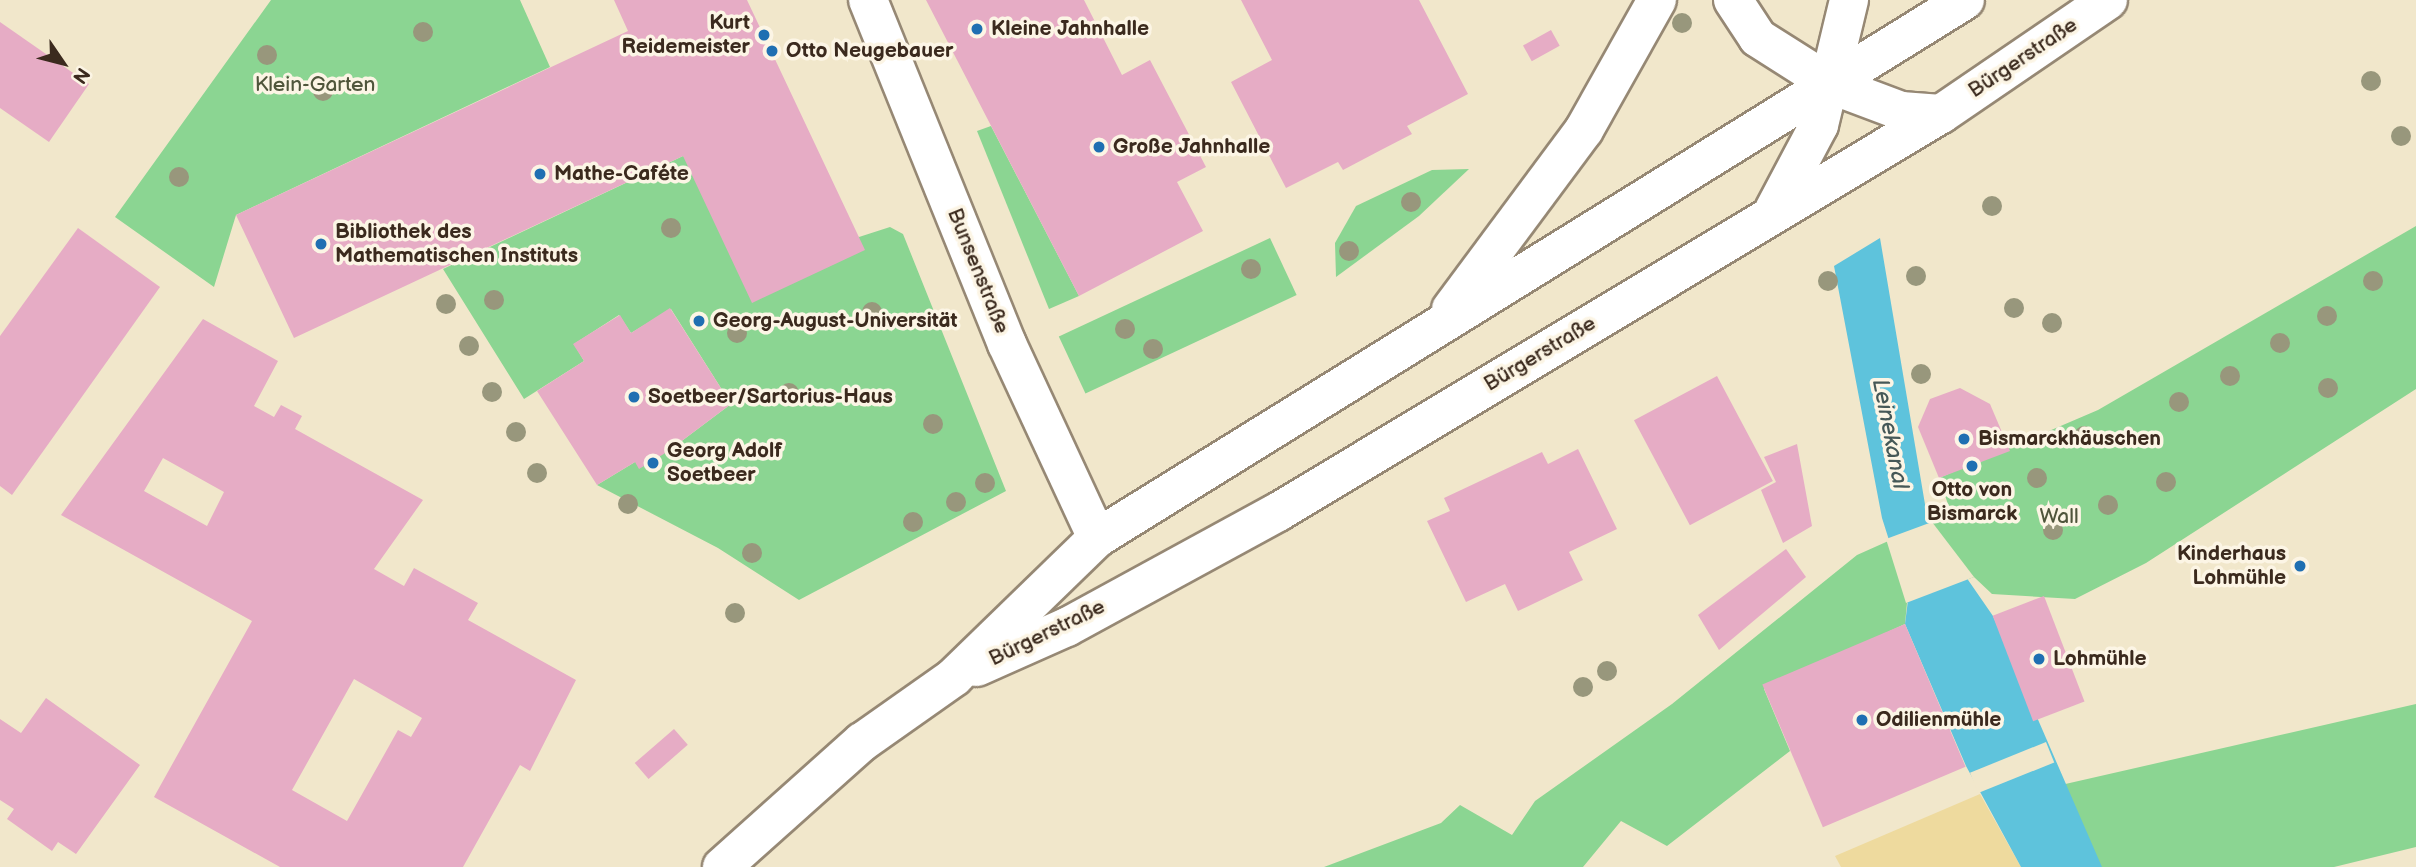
<!DOCTYPE html>
<html>
<head>
<meta charset="utf-8">
<style>
  body { margin:0 }
  #map { position:relative; width:2416px; height:867px; overflow:hidden; background:#f1e7cb; font-family:"Balsamiq Sans",sans-serif }
  div>[style] { position:absolute }
  [style*='--x'] { left:calc(var(--x)*1px); top:calc(var(--y)*1px); width:calc(var(--w)*1px); rotate:calc(var(--a)*1deg) }
  .green>* { inset:0; background:#8bd592; transform-origin:0 0 }
  .sand>* { inset:0; background:#eeda9e }
  .water>* { inset:0; background:#5ec3dc }
  .pier>* { inset:0; background:#f1e7cb; transform-origin:0 0 }
  .building>* { inset:0; background:#e6acc5; transform-origin:0 0 }
  .roads { filter:drop-shadow(2px 0 #968874) drop-shadow(-2px 0 #968874) drop-shadow(0 2px #968874) drop-shadow(0 -2px #968874) }
  .minor>* { height:38px; margin:-19px; padding:0 19px; transform-origin:19px; border-radius:19px; background:#fff }
  .major>* { height:38px; margin:-19px; padding:0 19px; transform-origin:19px; border-radius:19px; background:#fff }
  .trees>* { width:20px; height:20px; margin:-10px; border-radius:50%; background:#98977c }
  .dots>* { width:19px; height:19px; translate:-50% -50%; box-sizing:border-box; border:4px solid #fcf5e5; border-radius:50% }
  span { translate:-50% -50%; white-space:nowrap; text-align:center; line-height:1.15; -webkit-text-stroke:7px #fcf5e5; paint-order:stroke }
  .poi-label { font-size:21px; color:#3b2a1e; font-weight:700 }
  .right { translate:-100% -50%; text-align:right }
  .left { translate:0 -50%; text-align:left }
  .street-label { font-size:21px; color:#3b2a1e }
  .park-label { font-size:21px; color:#4f553b }
  .water-label { font-size:23px; color:#465857; font-style:italic }
  .north { position:absolute; left:28px; top:28px; width:70px; height:70px; -webkit-text-stroke:5px #fcf5e5; paint-order:stroke; rotate:125deg; font-size:19px; font-weight:700; line-height:28px; text-align:center; color:#3b2a1e }
  .north::after { content:''; display:block; margin:auto; width:24px; height:32px; background:#3b2a1e; clip-path:polygon(50% 0,100% 100%,50% 72%,0 100%) }
</style>
</head>
<body>
<div id="map">
  <div class="green">
    <div style="clip-path:polygon(271px 0,520px 0,550px 67px,236px 215px,214px 287px,115px 217px)"></div>
    <div style="clip-path:polygon(991px 126px,1079px 296px,1049px 309px,977px 131px)"></div>
    <div style="clip-path:polygon(683px 156px,859px 237px,890px 227px,903px 234px,1006px 491px,799px 600px,718px 548px,597px 485px,635px 462px,667px 452px,731px 404px,671px 309px,631px 333px,619px 315px,574px 344px,584px 361px,524px 399px,443px 269px)"></div>
    <div style="clip-path:polygon(1469px 169px,1419px 216px,1336px 277px,1335px 243px,1356px 206px,1432px 170px)"></div>
    <div style="clip-path:polygon(2416px 226px,2416px 389px,2146px 563px,2075px 599px,1992px 594px,1974px 577px,1907px 603px,1905px 624px,1764px 689px,1790px 751px,1667px 846px,1621px 821px,1583px 867px,1324px 867px,1441px 823px,1460px 805px,1512px 835px,1535px 801px,1672px 704px,1857px 555px,1951px 513px,1939px 478px,2098px 410px)"></div>
    <div style="left:1270px;top:238px;width:63px;height:233px;rotate:65deg"></div>
    <div style="clip-path:polygon(2416px 704px,2416px 847px,2334px 867px,2101px 867px,2061px 785px)"></div>
  </div>
  <div class="sand">
    <div style="clip-path:polygon(1980px 794px,2021px 867px,1841px 867px,1835px 856px)"></div>
  </div>
  <div class="water">
    <div style="clip-path:polygon(1880px 238px,1928px 522px,1993px 616px,2102px 867px,2021px 867px,1966px 766px,1905px 624px,1908px 600px,1882px 518px,1834px 266px)"></div>
  </div>
  <div class="pier">
    <div style="clip-path:polygon(1932px 522px,1974px 577px,1906px 603px,1886px 539px)"></div>
    <div style="left:2046px;top:742px;width:22px;height:82px;rotate:68deg"></div>
  </div>
  <div class="building">
    <div style="clip-path:polygon(614px 0,747px 0,865px 250px,752px 303px,683px 156px,294px 338px,236px 215px,628px 31px)"></div>
    <div style="clip-path:polygon(926px 0,1084px 0,1122px 75px,1150px 60px,1206px 167px,1177px 182px,1203px 231px,1079px 296px)"></div>
    <div style="clip-path:polygon(1241px 0,1419px 0,1468px 94px,1407px 126px,1412px 134px,1381px 150px,1343px 170px,1338px 162px,1286px 188px,1231px 82px,1272px 60px)"></div>
    <div style="clip-path:polygon(0 22px,89px 84px,49px 142px,0 108px)"></div>
    <div style="left:1551px;top:30px;width:18px;height:32px;rotate:61deg"></div>
    <div style="clip-path:polygon(78px 228px,160px 287px,12px 495px,0 486px,0 336px)"></div>
    <div style="clip-path:polygon(670px 308px,731px 404px,667px 452px,639px 469px,635px 462px,597px 485px,537px 391px,584px 361px,573px 344px,620px 315px,631px 333px)"></div>
    <div style="clip-path:polygon(evenodd,203px 319px,278px 361px,254px 406px,274px 417px,281px 405px,302px 416px,295px 429px,423px 500px,374px 569px,404px 586px,414px 568px,478px 603px,468px 620px,576px 680px,530px 771px,520px 765px,463px 867px,280px 867px,154px 797px,252px 621px,61px 515px,203px 319px,163px 458px,224px 492px,207px 526px,144px 491px,163px 458px,203px 319px,354px 679px,422px 718px,411px 737px,398px 730px,347px 821px,292px 790px,354px 679px)"></div>
    <div style="left:1717px;top:376px;width:119px;height:94px;rotate:62deg"></div>
    <div style="clip-path:polygon(1960px 388px,1990px 404px,2010px 451px,1939px 478px,1918px 427px,1930px 399px)"></div>
    <div style="clip-path:polygon(1797px 444px,1812px 526px,1783px 543px,1761px 490px,1776px 482px,1764px 457px)"></div>
    <div style="clip-path:polygon(1578px 449px,1617px 529px,1569px 552px,1583px 580px,1518px 611px,1505px 584px,1466px 602px,1427px 521px,1450px 511px,1444px 498px,1542px 452px,1548px 464px)"></div>
    <div style="clip-path:polygon(1786px 549px,1806px 577px,1719px 650px,1698px 615px)"></div>
    <div style="left:2044px;top:596px;width:113px;height:55px;rotate:69deg"></div>
    <div style="left:1905px;top:624px;width:155px;height:155px;rotate:67deg"></div>
    <div style="clip-path:polygon(46px 698px,140px 765px,76px 854px,58px 842px,52px 851px,7px 819px,14px 809px,0 800px,0 719px,21px 733px)"></div>
    <div style="left:674px;top:729px;width:21px;height:52px;rotate:49deg"></div>
  </div>
  <div class="roads">
    <div class="minor">
      <div style="--x:868;--y:0;--w:371;--a:68"></div>
      <div style="--x:1007;--y:344;--w:214;--a:65.1"></div>
    </div>
    <div class="major">
      <div style="--x:1733;--y:0;--w:45;--a:56.7"></div>
      <div style="--x:1758;--y:38;--w:88;--a:32.4"></div>
      <div style="--x:1832;--y:85;--w:74;--a:20.6"></div>
      <div style="--x:1901;--y:111;--w:40;--a:4.3"></div>
      <div style="--x:1774;--y:210;--w:96;--a:-62.1"></div>
      <div style="--x:1819;--y:125;--w:129;--a:-76.5"></div>
      <div style="--x:1451;--y:309;--w:223;--a:-53.4"></div>
      <div style="--x:1584;--y:130;--w:149;--a:-60.7"></div>
      <div style="--x:977;--y:667;--w:98;--a:-24"></div>
      <div style="--x:1067;--y:627;--w:240;--a:-28.6"></div>
      <div style="--x:1278;--y:512;--w:773;--a:-30.98"></div>
      <div style="--x:1941;--y:114;--w:202;--a:-34.3"></div>
      <div style="--x:722;--y:867;--w:188;--a:-41.8"></div>
      <div style="--x:862;--y:742;--w:113;--a:-35.2"></div>
      <div style="--x:954;--y:677;--w:199;--a:-44.2"></div>
      <div style="--x:1097;--y:538;--w:1021;--a:-31.79"></div>
    </div>
  </div>
  <div class="trees">
    <div style="left:1682px;top:23px"></div>
    <div style="left:423px;top:32px"></div>
    <div style="left:267px;top:55px"></div>
    <div style="left:2371px;top:81px"></div>
    <div style="left:323px;top:91px"></div>
    <div style="left:2401px;top:136px"></div>
    <div style="left:179px;top:177px"></div>
    <div style="left:1411px;top:202px"></div>
    <div style="left:1992px;top:206px"></div>
    <div style="left:671px;top:228px"></div>
    <div style="left:1349px;top:251px"></div>
    <div style="left:1251px;top:269px"></div>
    <div style="left:1916px;top:276px"></div>
    <div style="left:1828px;top:281px"></div>
    <div style="left:2373px;top:281px"></div>
    <div style="left:494px;top:300px"></div>
    <div style="left:446px;top:304px"></div>
    <div style="left:2014px;top:308px"></div>
    <div style="left:872px;top:312px"></div>
    <div style="left:2327px;top:316px"></div>
    <div style="left:2052px;top:323px"></div>
    <div style="left:1125px;top:329px"></div>
    <div style="left:737px;top:333px"></div>
    <div style="left:2280px;top:343px"></div>
    <div style="left:469px;top:346px"></div>
    <div style="left:1153px;top:349px"></div>
    <div style="left:1921px;top:374px"></div>
    <div style="left:2230px;top:376px"></div>
    <div style="left:2328px;top:388px"></div>
    <div style="left:492px;top:392px"></div>
    <div style="left:789px;top:393px"></div>
    <div style="left:2179px;top:402px"></div>
    <div style="left:933px;top:424px"></div>
    <div style="left:516px;top:432px"></div>
    <div style="left:2084px;top:436px"></div>
    <div style="left:537px;top:473px"></div>
    <div style="left:2037px;top:478px"></div>
    <div style="left:2166px;top:482px"></div>
    <div style="left:985px;top:483px"></div>
    <div style="left:956px;top:502px"></div>
    <div style="left:628px;top:504px"></div>
    <div style="left:2108px;top:505px"></div>
    <div style="left:913px;top:522px"></div>
    <div style="left:2053px;top:530px"></div>
    <div style="left:752px;top:553px"></div>
    <div style="left:735px;top:613px"></div>
    <div style="left:1607px;top:671px"></div>
    <div style="left:1583px;top:687px"></div>
  </div>
  <div class="dots">
    <div style="left:977px;top:29px;background:#1f6fb2"></div>
    <div style="left:764px;top:35px;background:#1f6fb2"></div>
    <div style="left:772px;top:51px;background:#1f6fb2"></div>
    <div style="left:1099px;top:147px;background:#1f6fb2"></div>
    <div style="left:540px;top:174px;background:#1f6fb2"></div>
    <div style="left:321px;top:244px;background:#1f6fb2"></div>
    <div style="left:699px;top:321px;background:#1f6fb2"></div>
    <div style="left:634px;top:397px;background:#1f6fb2"></div>
    <div style="left:1964px;top:439px;background:#1f6fb2"></div>
    <div style="left:653px;top:463px;background:#1f6fb2"></div>
    <div style="left:1972px;top:466px;background:#1f6fb2"></div>
    <div style="left:2300px;top:566px;background:#1f6fb2"></div>
    <div style="left:2039px;top:659px;background:#1f6fb2"></div>
    <div style="left:1862px;top:720px;background:#1f6fb2"></div>
  </div>
  <div class="poi-label">
    <span class="right" style="left:750px;top:35px">Kurt<br>Reidemeister</span>
    <span class="left" style="left:991px;top:29px">Kleine Jahnhalle</span>
    <span class="left" style="left:786px;top:51px">Otto Neugebauer</span>
    <span class="left" style="left:1113px;top:147px">Große Jahnhalle</span>
    <span class="left" style="left:554px;top:174px">Mathe-Caféte</span>
    <span class="left" style="left:335px;top:244px">Bibliothek des<br>Mathematischen Instituts</span>
    <span class="left" style="left:713px;top:321px">Georg-August-Universität</span>
    <span class="left" style="left:648px;top:397px">Soetbeer/Sartorius-Haus</span>
    <span class="left" style="left:1978px;top:439px">Bismarckhäuschen</span>
    <span class="left" style="left:667px;top:463px">Georg Adolf<br>Soetbeer</span>
    <span style="left:1972px;top:502px">Otto von<br>Bismarck</span>
    <span class="right" style="left:2286px;top:566px">Kinderhaus<br>Lohmühle</span>
    <span class="left" style="left:2053px;top:659px">Lohmühle</span>
    <span class="left" style="left:1876px;top:720px">Odilienmühle</span>
  </div>
  <div class="street-label">
    <span style="left:2023px;top:58px;rotate:-34deg">Bürgerstraße</span>
    <span style="left:978px;top:271px;rotate:68deg">Bunsenstraße</span>
    <span style="left:1540px;top:354px;rotate:-31deg">Bürgerstraße</span>
    <span style="left:1047px;top:633px;rotate:-26deg">Bürgerstraße</span>
  </div>
  <div class="park-label">
    <span style="left:315px;top:85px">Klein-Garten</span>
    <span style="left:2059px;top:517px">Wall</span>
  </div>
  <div class="water-label">
    <span style="left:1890px;top:434px;rotate:79deg">Leinekanal</span>
  </div>
  <div class="north">N</div>
</div>
</body>
</html>
